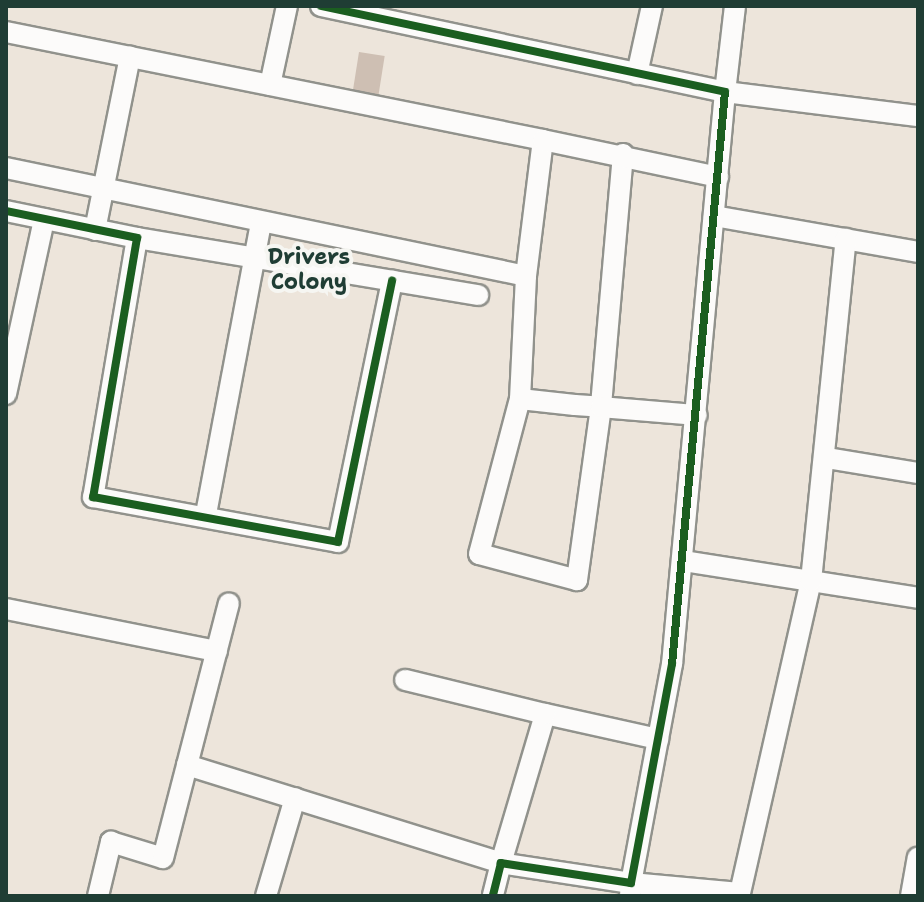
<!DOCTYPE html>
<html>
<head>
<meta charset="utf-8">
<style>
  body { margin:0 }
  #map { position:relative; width:924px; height:902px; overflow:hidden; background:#ede5db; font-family:"Shantell Sans",sans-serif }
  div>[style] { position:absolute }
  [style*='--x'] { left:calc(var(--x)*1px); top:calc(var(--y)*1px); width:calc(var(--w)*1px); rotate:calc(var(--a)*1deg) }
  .building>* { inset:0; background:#cebfb3; transform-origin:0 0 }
  .roads { filter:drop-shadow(2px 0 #91928c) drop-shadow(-2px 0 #91928c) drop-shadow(0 2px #91928c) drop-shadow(0 -2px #91928c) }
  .street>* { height:20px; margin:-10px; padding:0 10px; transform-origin:10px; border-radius:10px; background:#fcfbfa }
  .cycleway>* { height:8px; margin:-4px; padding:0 4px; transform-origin:4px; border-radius:4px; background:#1b5e20 }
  span { translate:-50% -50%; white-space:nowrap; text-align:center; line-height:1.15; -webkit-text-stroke:8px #f6f6f2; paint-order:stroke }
  .neighbourhood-label { font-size:22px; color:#1f3d34; font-weight:700 }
  .frame { position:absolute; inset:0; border:8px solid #1f3d34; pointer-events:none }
</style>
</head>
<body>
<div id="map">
  <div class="building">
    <div style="left:359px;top:52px;width:26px;height:43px;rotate:9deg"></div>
  </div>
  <div class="roads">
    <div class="street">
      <div style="--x:321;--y:6;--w:413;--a:12"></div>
      <div style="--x:725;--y:92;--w:574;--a:95.29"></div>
      <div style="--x:672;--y:664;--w:223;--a:100.6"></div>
      <div style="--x:631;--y:883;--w:132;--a:-171.3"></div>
      <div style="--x:501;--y:863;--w:34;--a:104"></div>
      <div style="--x:735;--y:6;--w:87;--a:96.6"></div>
      <div style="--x:725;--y:92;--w:194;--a:7.1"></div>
      <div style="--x:6;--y:32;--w:548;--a:11.37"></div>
      <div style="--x:637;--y:74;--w:70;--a:-77.6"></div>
      <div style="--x:270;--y:85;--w:81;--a:-77.9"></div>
      <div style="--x:623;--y:154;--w:254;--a:95"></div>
      <div style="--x:601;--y:407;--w:175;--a:97.9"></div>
      <div style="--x:577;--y:580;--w:101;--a:-165.1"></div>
      <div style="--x:479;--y:554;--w:160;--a:-75.2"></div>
      <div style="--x:520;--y:399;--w:55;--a:6.2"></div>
      <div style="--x:575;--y:405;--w:26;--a:4"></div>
      <div style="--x:601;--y:407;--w:96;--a:4.8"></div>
      <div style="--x:6;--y:168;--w:531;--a:11.73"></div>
      <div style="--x:6;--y:211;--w:134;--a:11.6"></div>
      <div style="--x:137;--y:238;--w:263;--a:99.6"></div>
      <div style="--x:93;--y:497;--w:249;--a:10.4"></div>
      <div style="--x:338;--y:542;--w:267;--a:-78.3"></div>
      <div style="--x:714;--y:216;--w:207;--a:10"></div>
      <div style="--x:95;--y:230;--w:177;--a:-78.6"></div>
      <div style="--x:137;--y:238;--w:346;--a:9.5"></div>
      <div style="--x:6;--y:394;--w:179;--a:-77.7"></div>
      <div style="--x:520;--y:399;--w:123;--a:-87.2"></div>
      <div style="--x:526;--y:276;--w:137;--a:-82.9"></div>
      <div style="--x:543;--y:140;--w:179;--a:11.9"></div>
      <div style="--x:827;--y:458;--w:92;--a:9.4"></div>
      <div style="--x:206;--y:514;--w:297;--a:-79.3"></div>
      <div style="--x:683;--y:561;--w:238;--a:8.9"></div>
      <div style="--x:6;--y:609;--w:215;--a:11.3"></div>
      <div style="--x:545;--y:714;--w:116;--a:12.5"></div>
      <div style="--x:187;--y:765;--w:329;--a:17.3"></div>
      <div style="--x:501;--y:863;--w:155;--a:-73.5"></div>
      <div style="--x:545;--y:714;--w:144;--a:-166.3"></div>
      <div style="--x:98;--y:896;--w:56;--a:-76.5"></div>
      <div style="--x:111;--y:842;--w:54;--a:17.1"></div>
      <div style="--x:163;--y:858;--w:263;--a:-75.5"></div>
      <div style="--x:266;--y:896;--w:102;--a:-73.5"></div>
      <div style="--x:630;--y:896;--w:13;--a:-86"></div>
      <div style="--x:631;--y:883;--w:109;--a:5.2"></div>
      <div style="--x:740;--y:893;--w:320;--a:-77.2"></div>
      <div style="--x:811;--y:581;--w:344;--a:-84.2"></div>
      <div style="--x:911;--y:896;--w:39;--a:-80"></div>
    </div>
  </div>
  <div class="cycleway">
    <div style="--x:321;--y:6;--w:413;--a:12"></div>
    <div style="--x:725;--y:92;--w:574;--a:95.29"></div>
    <div style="--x:672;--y:664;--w:223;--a:100.6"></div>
    <div style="--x:631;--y:883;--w:132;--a:-171.3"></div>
    <div style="--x:501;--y:863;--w:34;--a:104"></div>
    <div style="--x:6;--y:211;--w:134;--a:11.6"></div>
    <div style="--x:137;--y:238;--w:263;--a:99.6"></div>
    <div style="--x:93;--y:497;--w:249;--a:10.4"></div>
    <div style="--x:338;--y:542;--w:267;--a:-78.3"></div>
  </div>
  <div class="neighbourhood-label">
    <span style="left:309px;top:269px">Drivers<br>Colony</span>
  </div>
  <div class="frame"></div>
</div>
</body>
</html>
